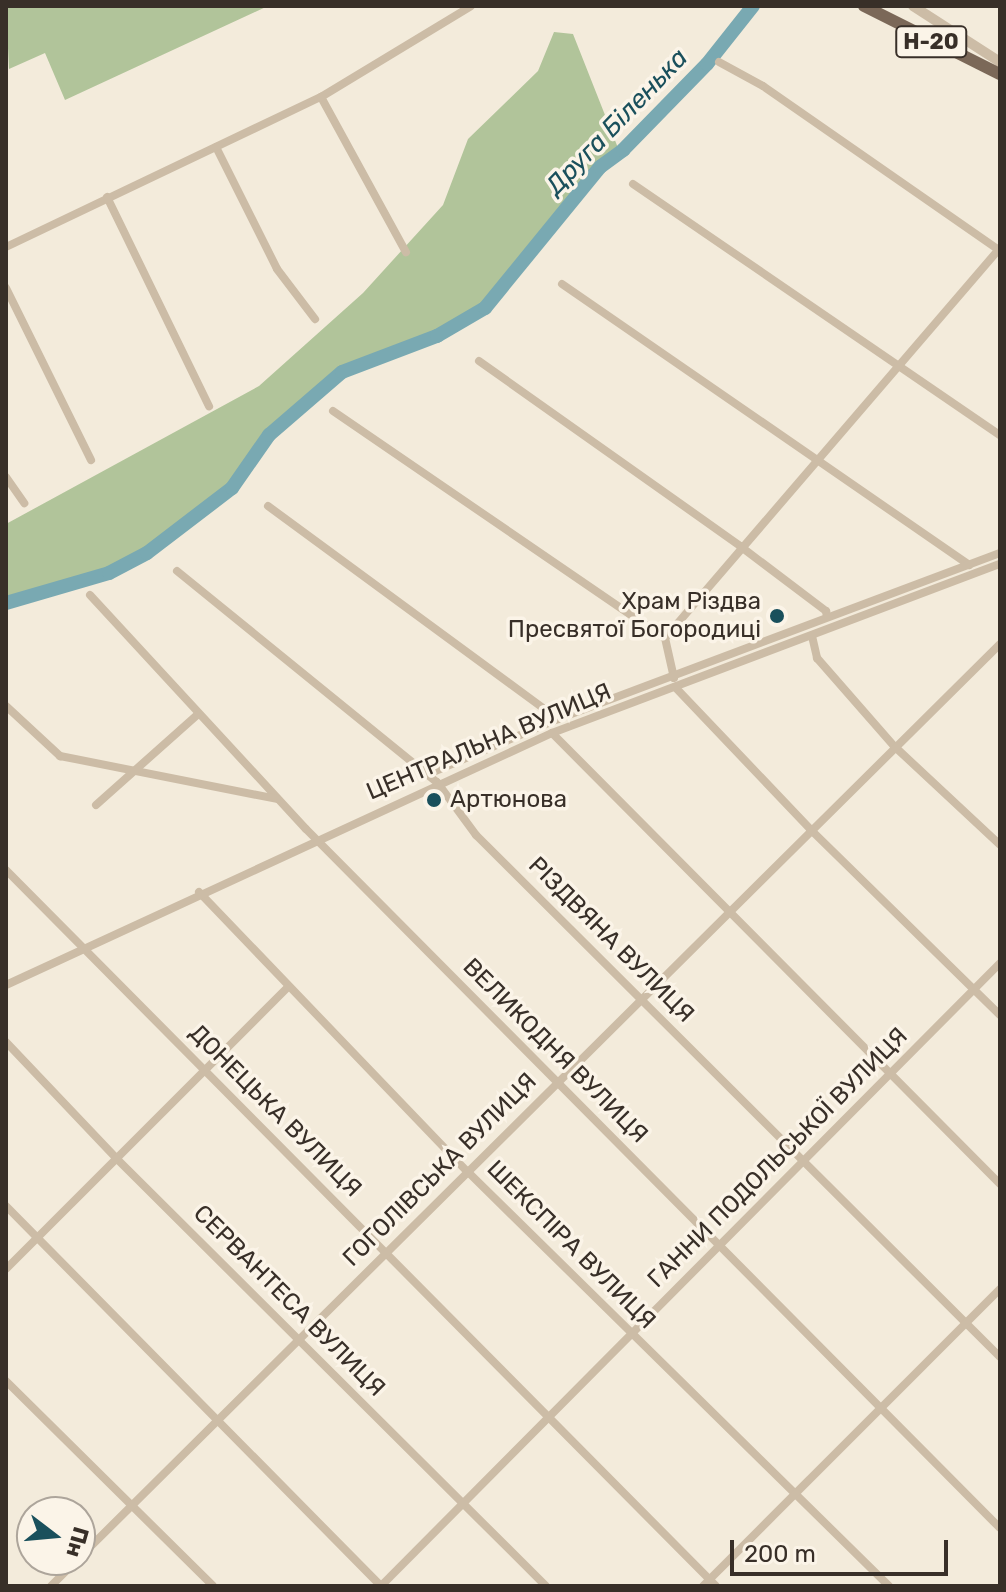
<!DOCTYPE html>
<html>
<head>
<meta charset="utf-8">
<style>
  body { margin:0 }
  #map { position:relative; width:1006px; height:1592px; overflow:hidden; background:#f3ebdb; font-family:Rubik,sans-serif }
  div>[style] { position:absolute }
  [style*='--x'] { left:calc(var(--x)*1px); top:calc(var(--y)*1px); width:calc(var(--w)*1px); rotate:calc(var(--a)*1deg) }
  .green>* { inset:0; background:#b1c49a }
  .river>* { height:14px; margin:-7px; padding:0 7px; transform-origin:7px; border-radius:7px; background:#79a9b2 }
  .minor>* { height:8px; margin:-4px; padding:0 4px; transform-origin:4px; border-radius:4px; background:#ccbca6 }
  .tertiary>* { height:10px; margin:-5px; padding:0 5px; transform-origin:5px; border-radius:5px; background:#ccbca6 }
  .primary>* { height:12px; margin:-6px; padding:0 6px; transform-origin:6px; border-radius:6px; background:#7b6858 }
  .dots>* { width:22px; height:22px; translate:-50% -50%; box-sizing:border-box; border:4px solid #fbf4e8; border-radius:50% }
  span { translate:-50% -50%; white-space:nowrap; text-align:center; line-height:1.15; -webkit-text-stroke:7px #fbf4e8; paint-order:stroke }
  .shield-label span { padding:2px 6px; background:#fbf4e8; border:2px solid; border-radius:6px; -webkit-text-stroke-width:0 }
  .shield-label { font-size:22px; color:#382f28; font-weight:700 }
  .poi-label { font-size:24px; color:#382f28 }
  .right { translate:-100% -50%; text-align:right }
  .left { translate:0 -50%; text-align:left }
  .street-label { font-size:24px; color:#382f28 }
  .water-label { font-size:26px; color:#1a505c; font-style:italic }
  .frame { position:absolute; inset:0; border:8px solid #382f28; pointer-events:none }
  .north { position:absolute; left:16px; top:1496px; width:80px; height:80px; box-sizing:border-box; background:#fbf4e8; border:2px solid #ada59b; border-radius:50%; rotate:106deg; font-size:22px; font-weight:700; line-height:32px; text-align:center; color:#382f28 }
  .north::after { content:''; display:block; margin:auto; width:28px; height:36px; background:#1a505c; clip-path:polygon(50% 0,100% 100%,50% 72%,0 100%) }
  .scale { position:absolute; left:730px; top:1540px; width:218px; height:36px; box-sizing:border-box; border:4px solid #382f28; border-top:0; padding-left:10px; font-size:24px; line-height:28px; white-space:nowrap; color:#382f28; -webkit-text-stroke:6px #fbf4e8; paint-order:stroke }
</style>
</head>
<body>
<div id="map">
  <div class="green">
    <div style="clip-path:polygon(6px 6px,268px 6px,65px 100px,45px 53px,9px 69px)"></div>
    <div style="clip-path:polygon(554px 32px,573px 34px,620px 153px,600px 167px,485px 308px,437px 336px,342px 372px,269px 435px,232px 488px,147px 553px,109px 573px,6px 603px,6px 524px,259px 386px,363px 293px,443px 205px,468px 139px,538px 71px)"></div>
  </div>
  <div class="river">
    <div style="--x:6;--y:603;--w:107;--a:-16.2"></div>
    <div style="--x:109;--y:573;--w:43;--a:-27.8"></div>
    <div style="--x:147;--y:553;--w:107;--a:-37.4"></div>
    <div style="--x:232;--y:488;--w:65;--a:-55.1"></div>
    <div style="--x:269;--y:435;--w:96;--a:-40.8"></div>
    <div style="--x:342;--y:372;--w:102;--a:-20.8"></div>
    <div style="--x:437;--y:336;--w:56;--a:-30.3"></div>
    <div style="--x:485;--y:308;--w:182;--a:-50.8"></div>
    <div style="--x:600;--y:167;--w:29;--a:-36"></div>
    <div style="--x:623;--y:150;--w:120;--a:-45.7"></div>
    <div style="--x:707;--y:64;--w:74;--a:-51.6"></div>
  </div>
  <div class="minor">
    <div style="--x:719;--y:62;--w:50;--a:28.6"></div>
    <div style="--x:763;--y:86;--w:289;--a:34.8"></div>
    <div style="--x:321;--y:97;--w:177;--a:61.3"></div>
    <div style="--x:216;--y:147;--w:136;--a:63.4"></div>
    <div style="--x:277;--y:269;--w:63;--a:52.8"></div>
    <div style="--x:633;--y:184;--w:445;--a:34.4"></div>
    <div style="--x:107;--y:197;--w:233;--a:64"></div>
    <div style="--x:6;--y:247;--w:349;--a:-25.5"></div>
    <div style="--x:321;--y:97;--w:175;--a:-31.2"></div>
    <div style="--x:562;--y:284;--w:495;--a:34.6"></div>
    <div style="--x:6;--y:288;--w:192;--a:63.7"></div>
    <div style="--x:479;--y:361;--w:320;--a:35.3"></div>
    <div style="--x:740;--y:546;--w:108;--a:37.1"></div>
    <div style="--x:826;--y:611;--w:6;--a:81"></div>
    <div style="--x:333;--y:411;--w:402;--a:34.4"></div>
    <div style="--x:665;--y:638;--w:41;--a:77.3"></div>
    <div style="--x:6;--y:477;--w:32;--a:55"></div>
    <div style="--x:268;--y:506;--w:360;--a:36.3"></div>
    <div style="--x:177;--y:571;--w:335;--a:39.1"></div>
    <div style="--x:437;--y:782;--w:66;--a:53.7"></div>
    <div style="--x:476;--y:835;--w:740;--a:44.89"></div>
    <div style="--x:90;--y:595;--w:318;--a:47.3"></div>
    <div style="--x:306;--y:829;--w:985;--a:45.21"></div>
    <div style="--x:812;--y:636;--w:23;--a:77"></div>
    <div style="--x:817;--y:658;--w:117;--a:48.8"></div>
    <div style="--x:894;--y:746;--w:145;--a:43"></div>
    <div style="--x:665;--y:638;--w:514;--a:-49.34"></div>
    <div style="--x:675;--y:687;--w:196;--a:46.4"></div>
    <div style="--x:810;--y:829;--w:266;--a:44.4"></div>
    <div style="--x:6;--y:706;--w:74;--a:42.8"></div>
    <div style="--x:60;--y:756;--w:221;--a:11.2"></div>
    <div style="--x:552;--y:733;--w:636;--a:45.19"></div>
    <div style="--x:426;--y:775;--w:143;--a:-23"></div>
    <div style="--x:558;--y:719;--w:472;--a:-20.6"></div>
    <div style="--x:96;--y:805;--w:135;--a:-41.7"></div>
    <div style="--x:6;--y:870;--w:1008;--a:45.24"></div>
    <div style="--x:199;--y:892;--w:387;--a:46.2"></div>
    <div style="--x:467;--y:1171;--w:592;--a:44.52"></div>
    <div style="--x:6;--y:985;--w:601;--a:-24.78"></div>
    <div style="--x:552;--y:733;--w:479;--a:-20.7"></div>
    <div style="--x:6;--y:1042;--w:161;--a:46.5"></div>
    <div style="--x:117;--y:1159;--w:605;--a:44.87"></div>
    <div style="--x:6;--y:1206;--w:534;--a:45.38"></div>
    <div style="--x:6;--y:1269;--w:397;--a:-45"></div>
    <div style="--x:6;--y:1381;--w:291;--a:44.7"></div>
    <div style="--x:80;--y:1557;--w:1296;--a:-44.78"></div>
    <div style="--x:51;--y:1586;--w:37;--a:-45"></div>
    <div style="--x:381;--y:1586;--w:878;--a:-45.18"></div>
    <div style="--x:703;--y:1586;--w:420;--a:-45"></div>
  </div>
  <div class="tertiary">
    <div style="--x:913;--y:6;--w:103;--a:32.8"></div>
  </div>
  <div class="primary">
    <div style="--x:864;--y:6;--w:152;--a:26.6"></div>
  </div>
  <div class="dots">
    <div style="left:777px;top:616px;background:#1a505c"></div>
    <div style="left:434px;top:800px;background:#1a505c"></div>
  </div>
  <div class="shield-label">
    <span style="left:931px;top:42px">Н-20</span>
  </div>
  <div class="poi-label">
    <span class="right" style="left:761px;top:616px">Храм Різдва<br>Пресвятої Богородиці</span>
    <span class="left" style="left:450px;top:800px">Артюнова</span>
  </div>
  <div class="street-label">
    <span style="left:489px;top:742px;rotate:-23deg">ЦЕНТРАЛЬНА ВУЛИЦЯ</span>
    <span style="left:611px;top:940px;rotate:45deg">РІЗДВЯНА ВУЛИЦЯ</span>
    <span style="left:555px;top:1051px;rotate:45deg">ВЕЛИКОДНЯ ВУЛИЦЯ</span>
    <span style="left:275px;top:1111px;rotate:45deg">ДОНЕЦЬКА ВУЛИЦЯ</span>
    <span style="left:778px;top:1158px;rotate:-45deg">ГАННИ ПОДОЛЬСЬКОЇ ВУЛИЦЯ</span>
    <span style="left:440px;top:1170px;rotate:-45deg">ГОГОЛІВСЬКА ВУЛИЦЯ</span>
    <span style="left:571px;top:1245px;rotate:45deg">ШЕКСПІРА ВУЛИЦЯ</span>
    <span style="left:289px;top:1301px;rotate:45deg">СЕРВАНТЕСА ВУЛИЦЯ</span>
  </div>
  <div class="water-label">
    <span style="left:617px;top:122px;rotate:-46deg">Друга Біленька</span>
  </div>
  <div class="frame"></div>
  <div class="north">Пн</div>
  <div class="scale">200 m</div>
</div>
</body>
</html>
